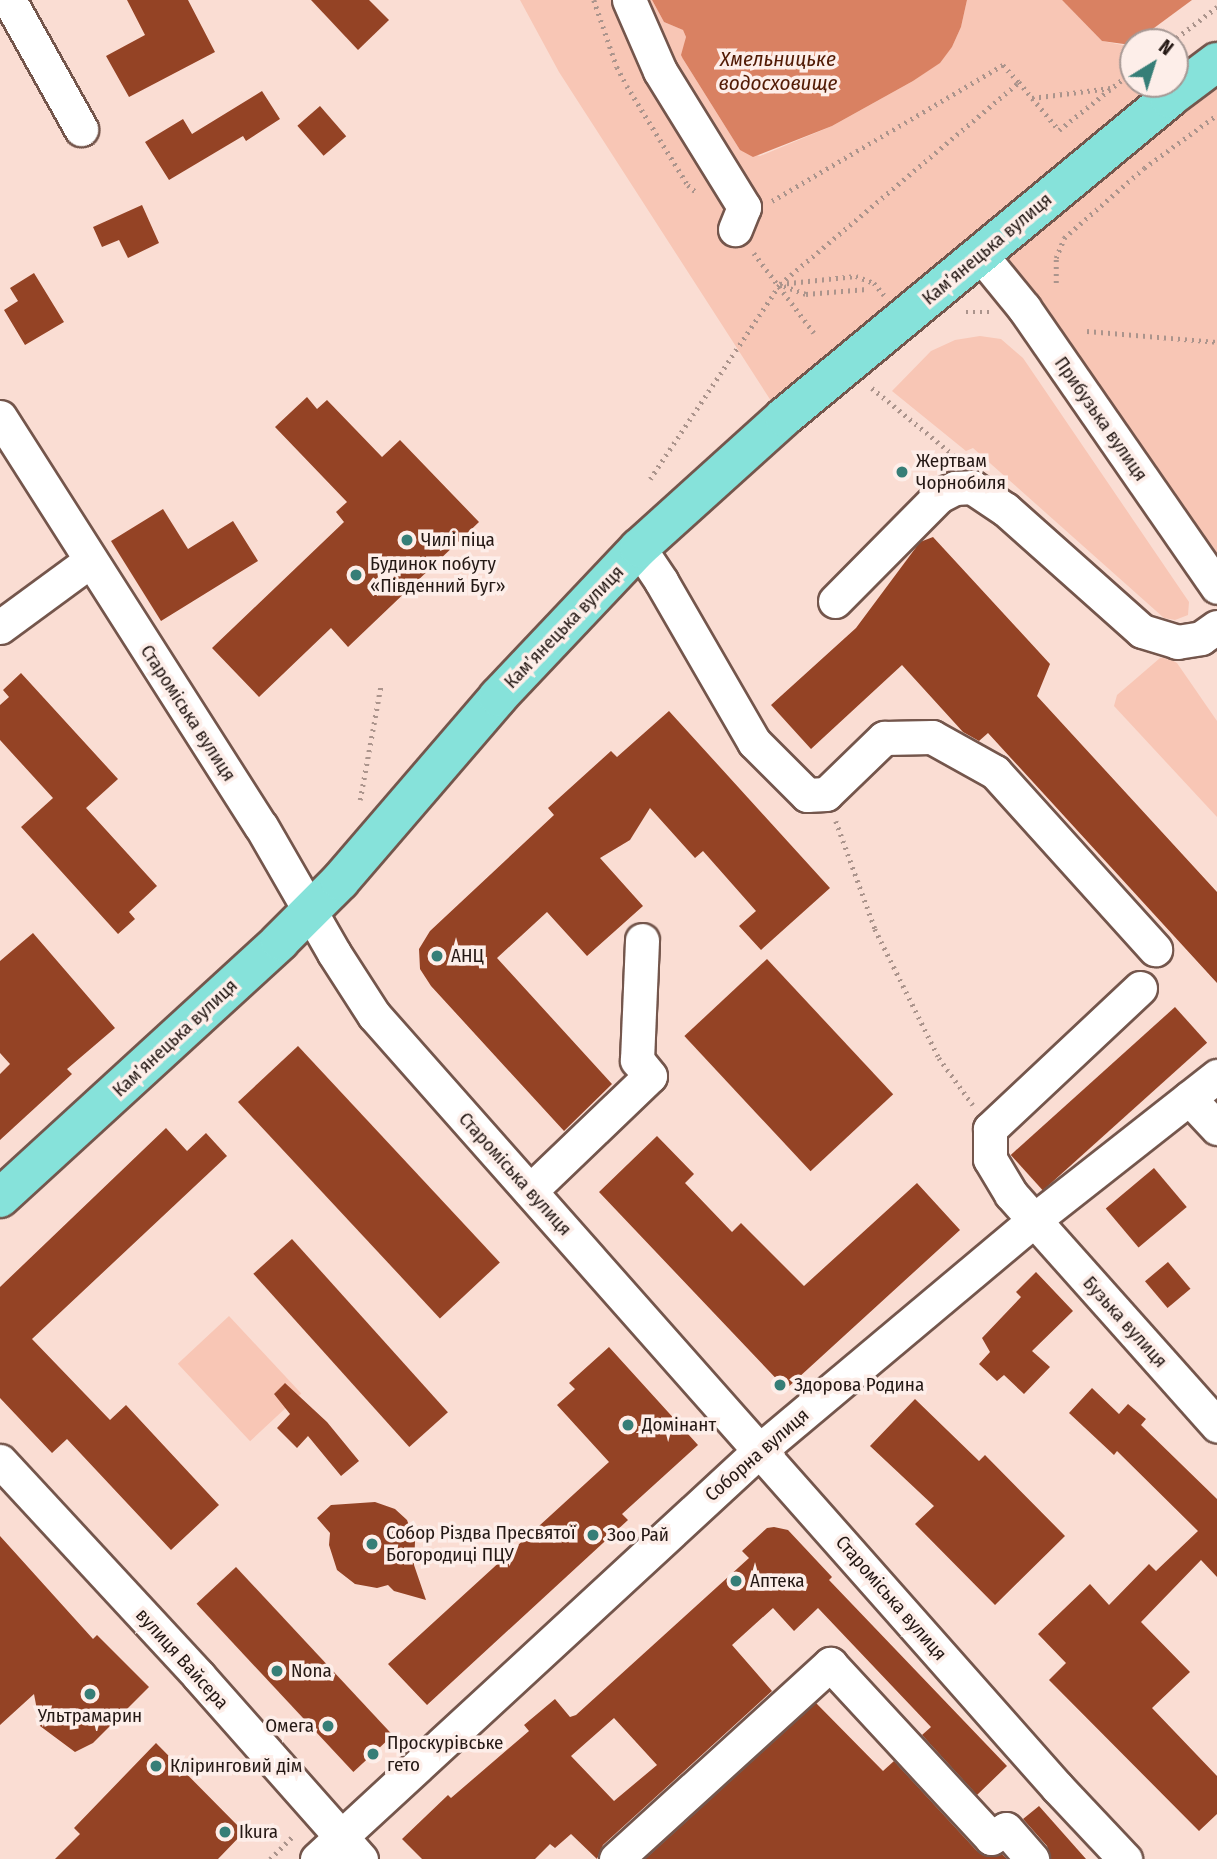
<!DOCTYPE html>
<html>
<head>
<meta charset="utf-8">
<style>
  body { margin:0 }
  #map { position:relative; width:1217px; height:1859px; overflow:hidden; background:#faddd3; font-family:"Fira Sans Condensed",sans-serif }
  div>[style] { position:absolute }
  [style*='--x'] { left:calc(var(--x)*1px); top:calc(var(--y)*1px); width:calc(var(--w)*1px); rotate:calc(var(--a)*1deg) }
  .green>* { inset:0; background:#f8c6b5; transform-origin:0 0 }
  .water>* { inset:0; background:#d98162 }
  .building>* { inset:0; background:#944325; transform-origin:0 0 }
  .path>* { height:4.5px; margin-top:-2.25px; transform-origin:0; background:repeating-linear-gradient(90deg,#ab948c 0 2px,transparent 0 7px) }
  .roads { filter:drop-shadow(2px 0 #74564c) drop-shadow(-2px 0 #74564c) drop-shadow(0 2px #74564c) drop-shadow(0 -2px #74564c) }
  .minor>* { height:33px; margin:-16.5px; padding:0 16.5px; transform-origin:16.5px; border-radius:16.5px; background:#fff }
  .major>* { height:38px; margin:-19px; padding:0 19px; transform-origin:19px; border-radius:19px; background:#86e2da }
  .dots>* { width:19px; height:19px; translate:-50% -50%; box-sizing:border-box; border:4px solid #fdeee9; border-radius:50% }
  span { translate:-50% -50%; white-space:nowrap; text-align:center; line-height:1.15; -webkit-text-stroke:7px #fdeee9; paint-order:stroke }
  .street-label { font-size:19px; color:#241814 }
  .poi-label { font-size:19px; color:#241814 }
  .left { translate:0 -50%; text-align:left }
  .right { translate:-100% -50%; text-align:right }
  .water-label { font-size:21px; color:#511a04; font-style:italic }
  .north { position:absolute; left:1119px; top:28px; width:70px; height:70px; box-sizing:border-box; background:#fdeee9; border:2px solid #a69894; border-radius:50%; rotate:38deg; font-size:19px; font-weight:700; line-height:28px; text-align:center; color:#241814 }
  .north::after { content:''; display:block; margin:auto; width:24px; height:32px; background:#367e77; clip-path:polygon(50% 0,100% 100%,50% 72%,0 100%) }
</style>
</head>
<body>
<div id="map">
  <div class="green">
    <div style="clip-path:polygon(520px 0,652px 0,664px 22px,683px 30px,686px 37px,683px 59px,740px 150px,760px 156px,832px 126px,913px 81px,939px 63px,952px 47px,961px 27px,967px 0,1062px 0,1102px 41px,1133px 47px,1133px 84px,1159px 84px,773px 404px,559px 72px)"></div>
    <div style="clip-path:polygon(1217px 79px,1217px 567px,999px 256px)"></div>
    <div style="clip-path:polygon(980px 336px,1001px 339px,1023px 358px,1189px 602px,1188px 615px,1175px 620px,1164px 618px,973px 448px,966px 451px,892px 391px,931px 351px,955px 340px)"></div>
    <div style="clip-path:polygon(1166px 657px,1177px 663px,1217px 721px,1217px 817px,1114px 706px,1117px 695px,1160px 658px)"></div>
    <div style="left:229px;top:1316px;width:106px;height:70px;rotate:47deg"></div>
  </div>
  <div class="water">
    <div style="clip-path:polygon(652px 0,967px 0,961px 27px,952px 47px,940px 63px,913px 81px,832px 126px,753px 157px,740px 150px,683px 59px,681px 55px,686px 37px,683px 30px,664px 22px)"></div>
    <div style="clip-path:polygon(1062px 0,1192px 0,1131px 45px,1102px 41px)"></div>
  </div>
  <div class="building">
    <div style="clip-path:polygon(127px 0,188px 0,215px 52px,129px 97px,106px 56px,145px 35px)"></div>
    <div style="clip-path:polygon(311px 0,369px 0,389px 20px,358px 50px)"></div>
    <div style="clip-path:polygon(262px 91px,280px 119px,246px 141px,243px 136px,169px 180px,145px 142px,183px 119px,192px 134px)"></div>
    <div style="left:320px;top:106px;width:40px;height:30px;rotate:49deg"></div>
    <div style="clip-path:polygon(142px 205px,159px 243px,128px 258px,119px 240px,102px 247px,93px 227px)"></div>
    <div style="clip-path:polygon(34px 273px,64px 322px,25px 345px,4px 310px,18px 301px,10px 288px)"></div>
    <div style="clip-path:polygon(307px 397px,317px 409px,327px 400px,382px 457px,400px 440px,479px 522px,348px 647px,331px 628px,259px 697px,212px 648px,344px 522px,336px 512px,347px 502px,275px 427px)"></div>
    <div style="clip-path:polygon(163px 509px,188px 549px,233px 521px,258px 561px,161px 621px,111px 541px)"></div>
    <div style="clip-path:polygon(933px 537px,1050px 664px,1037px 696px,1217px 892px,1217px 983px,988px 733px,979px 741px,963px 732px,902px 665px,811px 749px,771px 705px,856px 628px,920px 542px)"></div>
    <div style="clip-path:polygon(21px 673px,118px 779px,86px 808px,157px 886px,129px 912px,135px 919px,118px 934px,21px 827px,53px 798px,0 740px,0 705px,9px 697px,3px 690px)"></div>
    <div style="clip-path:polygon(669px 711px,830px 888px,761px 950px,739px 926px,756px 911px,703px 851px,695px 858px,650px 808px,630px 840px,600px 858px,643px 906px,587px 956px,547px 912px,497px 958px,612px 1084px,564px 1131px,431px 986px,420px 969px,419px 949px,430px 931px,554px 815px,548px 808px,611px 751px,617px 757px)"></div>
    <div style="clip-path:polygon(33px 933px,115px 1028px,67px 1069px,72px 1074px,0 1140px,0 1074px,10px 1064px,0 1053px,0 961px)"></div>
    <div style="left:767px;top:959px;width:185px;height:113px;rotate:47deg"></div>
    <div style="left:1175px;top:1007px;width:48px;height:221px;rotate:48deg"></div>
    <div style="left:298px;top:1046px;width:296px;height:82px;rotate:47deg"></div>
    <div style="clip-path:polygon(166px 1128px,187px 1151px,206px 1133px,227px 1156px,32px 1339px,110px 1420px,126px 1405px,219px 1505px,171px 1550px,67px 1439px,52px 1453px,0 1398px,0 1287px)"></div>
    <div style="clip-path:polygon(657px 1136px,694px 1174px,685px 1183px,732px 1232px,741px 1223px,804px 1286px,917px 1183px,960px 1230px,786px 1389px,599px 1192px)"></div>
    <div style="left:1154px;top:1168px;width:51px;height:63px;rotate:50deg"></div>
    <div style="left:292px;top:1239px;width:233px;height:52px;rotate:48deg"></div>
    <div style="left:1168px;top:1262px;width:35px;height:30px;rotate:50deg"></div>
    <div style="clip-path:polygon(1036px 1272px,1073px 1311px,1032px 1351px,1050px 1367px,1024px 1394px,1004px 1375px,997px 1381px,979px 1364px,990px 1352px,982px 1338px,1021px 1297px,1016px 1292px)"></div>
    <div style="clip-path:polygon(609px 1347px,698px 1445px,622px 1514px,628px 1520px,427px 1705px,388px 1664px,609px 1462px,557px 1405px,575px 1389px,569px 1383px)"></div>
    <div style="clip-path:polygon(285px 1383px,327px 1422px,359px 1461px,341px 1476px,308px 1436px,297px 1448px,277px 1428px,290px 1414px,274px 1394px)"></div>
    <div style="clip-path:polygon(1092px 1388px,1119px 1414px,1128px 1404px,1146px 1419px,1141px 1425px,1217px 1499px,1217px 1577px,1201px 1560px,1141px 1622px,1190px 1672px,1152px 1708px,1217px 1776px,1217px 1814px,1199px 1831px,1049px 1680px,1066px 1663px,1038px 1634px,1090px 1584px,1109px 1605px,1149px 1564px,1156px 1571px,1198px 1531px,1117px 1451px,1114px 1455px,1069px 1413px)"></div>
    <div style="clip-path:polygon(915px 1399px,979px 1461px,985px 1455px,1065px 1536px,995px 1605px,915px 1524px,934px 1506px,870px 1446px)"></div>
    <div style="clip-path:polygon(375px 1502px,395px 1509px,407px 1520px,415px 1542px,414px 1565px,426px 1600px,394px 1591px,388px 1585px,377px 1588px,355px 1584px,337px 1570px,329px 1545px,330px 1533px,317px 1518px,331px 1505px)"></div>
    <div style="clip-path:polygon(evenodd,774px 1527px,788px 1530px,832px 1577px,829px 1580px,1007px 1766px,977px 1795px,922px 1735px,931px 1727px,818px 1608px,794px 1631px,773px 1608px,732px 1645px,772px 1691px,603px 1845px,597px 1859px,571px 1834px,555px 1848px,550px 1844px,535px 1859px,422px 1859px,402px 1839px,448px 1795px,451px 1798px,529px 1731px,524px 1725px,555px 1699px,570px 1717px,576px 1715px,749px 1558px,742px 1551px,767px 1528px,774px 1527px,614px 1718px,657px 1765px,614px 1801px,571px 1756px,614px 1718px)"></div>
    <div style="clip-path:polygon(0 1536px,93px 1639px,97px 1635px,149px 1687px,93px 1743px,75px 1752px,40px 1726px,34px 1694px,0 1725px)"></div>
    <div style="left:236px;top:1567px;width:230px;height:54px;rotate:47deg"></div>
    <div style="clip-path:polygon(816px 1703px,883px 1771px,894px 1761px,977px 1851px,992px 1857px,1002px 1854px,1007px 1859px,645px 1859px)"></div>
    <div style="clip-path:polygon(156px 1743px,244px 1832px,218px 1859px,55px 1859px,80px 1834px,74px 1828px)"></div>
    <div style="clip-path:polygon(1039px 1806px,1086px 1859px,1051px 1859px,1047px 1846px,1023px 1819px)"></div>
  </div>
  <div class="path">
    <div style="--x:594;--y:0;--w:71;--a:71.1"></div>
    <div style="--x:617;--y:67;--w:21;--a:62"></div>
    <div style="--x:627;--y:86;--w:116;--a:58.4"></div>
    <div style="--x:688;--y:185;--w:12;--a:42"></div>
    <div style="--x:1171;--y:42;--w:58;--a:-37.3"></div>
    <div style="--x:1032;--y:98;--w:79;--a:-7.3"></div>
    <div style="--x:772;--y:201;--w:268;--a:-30.5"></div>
    <div style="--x:1003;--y:65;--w:23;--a:47"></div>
    <div style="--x:754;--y:253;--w:100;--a:53.1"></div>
    <div style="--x:1056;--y:283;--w:25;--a:-90"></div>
    <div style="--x:1056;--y:258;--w:22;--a:-68"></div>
    <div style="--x:1064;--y:238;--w:106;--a:-41.2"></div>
    <div style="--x:1144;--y:168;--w:90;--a:-36"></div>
    <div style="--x:780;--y:284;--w:76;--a:-6"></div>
    <div style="--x:856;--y:276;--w:19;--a:21"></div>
    <div style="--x:874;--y:283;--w:16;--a:50"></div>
    <div style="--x:784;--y:286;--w:23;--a:20"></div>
    <div style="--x:806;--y:294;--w:61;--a:-4.7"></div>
    <div style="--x:966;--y:312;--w:23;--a:0"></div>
    <div style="--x:1087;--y:331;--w:130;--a:4.8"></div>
    <div style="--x:872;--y:388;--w:109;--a:39.4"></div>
    <div style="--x:650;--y:479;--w:234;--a:-56.3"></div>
    <div style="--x:780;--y:284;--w:313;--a:-40.2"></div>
    <div style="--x:1019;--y:82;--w:62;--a:50.2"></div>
    <div style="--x:1059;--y:130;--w:95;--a:-38.6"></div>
    <div style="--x:360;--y:800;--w:118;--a:-79.7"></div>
    <div style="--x:836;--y:821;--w:115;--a:70.1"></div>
    <div style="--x:875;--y:929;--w:144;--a:63.6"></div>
    <div style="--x:939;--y:1058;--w:58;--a:54.1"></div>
    <div style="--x:270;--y:1859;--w:34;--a:-45"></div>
  </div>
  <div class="roads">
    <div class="minor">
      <div style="--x:9;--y:0;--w:148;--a:60.8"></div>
      <div style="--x:629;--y:0;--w:77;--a:66.4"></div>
      <div style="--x:660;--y:71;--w:160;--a:58.3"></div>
      <div style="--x:744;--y:207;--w:24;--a:112"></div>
      <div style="--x:980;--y:254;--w:70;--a:50.8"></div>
      <div style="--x:1024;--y:308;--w:339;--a:55.3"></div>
      <div style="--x:0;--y:417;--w:485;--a:57.5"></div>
      <div style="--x:261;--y:826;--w:146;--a:60.1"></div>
      <div style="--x:334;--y:953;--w:74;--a:57.2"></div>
      <div style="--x:374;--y:1015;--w:1032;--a:48.5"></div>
      <div style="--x:1058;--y:1788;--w:98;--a:46.7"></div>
      <div style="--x:639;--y:548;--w:40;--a:56"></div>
      <div style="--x:661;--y:581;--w:186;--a:60"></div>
      <div style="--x:754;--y:742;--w:75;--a:45"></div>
      <div style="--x:807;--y:795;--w:19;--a:-3"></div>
      <div style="--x:826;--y:794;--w:81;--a:-44"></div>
      <div style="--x:884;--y:738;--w:48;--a:-1.2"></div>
      <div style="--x:932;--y:737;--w:72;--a:29.1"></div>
      <div style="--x:995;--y:772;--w:239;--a:47.9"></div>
      <div style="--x:835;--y:601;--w:148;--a:-45.3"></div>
      <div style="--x:939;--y:496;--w:18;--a:-27"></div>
      <div style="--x:955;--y:488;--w:17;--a:-3"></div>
      <div style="--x:972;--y:487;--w:40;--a:34"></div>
      <div style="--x:1005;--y:509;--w:183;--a:41.7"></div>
      <div style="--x:1142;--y:631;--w:37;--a:17"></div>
      <div style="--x:1177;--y:642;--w:24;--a:-9"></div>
      <div style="--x:1201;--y:638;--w:19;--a:-35"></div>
      <div style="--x:0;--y:627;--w:112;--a:-36.3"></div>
      <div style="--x:1140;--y:988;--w:206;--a:136.8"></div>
      <div style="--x:990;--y:1129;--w:30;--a:90"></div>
      <div style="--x:990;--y:1159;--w:41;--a:59"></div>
      <div style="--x:1011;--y:1194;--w:310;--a:48.3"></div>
      <div style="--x:1189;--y:1098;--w:41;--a:47"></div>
      <div style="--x:530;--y:1191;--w:166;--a:-43.8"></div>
      <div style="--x:650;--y:1076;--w:21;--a:-129"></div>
      <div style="--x:637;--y:1060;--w:120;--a:-87.6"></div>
      <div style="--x:0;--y:1461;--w:292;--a:47.2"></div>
      <div style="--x:198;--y:1675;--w:246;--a:48.5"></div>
      <div style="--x:317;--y:1859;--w:603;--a:-42.71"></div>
      <div style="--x:760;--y:1450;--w:358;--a:-40"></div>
      <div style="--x:1034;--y:1220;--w:233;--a:-38.2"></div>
      <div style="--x:616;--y:1859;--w:290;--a:-42.3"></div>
      <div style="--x:830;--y:1664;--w:237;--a:47.2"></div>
      <div style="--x:991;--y:1838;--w:17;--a:-31"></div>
      <div style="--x:1006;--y:1829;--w:40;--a:49"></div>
    </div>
    <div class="major">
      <div style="--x:0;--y:1198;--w:380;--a:-42.5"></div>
      <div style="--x:280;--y:941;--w:85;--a:-45"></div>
      <div style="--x:340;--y:881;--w:243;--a:-49.3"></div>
      <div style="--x:498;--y:697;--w:205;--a:-46.6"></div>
      <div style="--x:639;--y:548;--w:195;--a:-42.1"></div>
      <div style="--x:784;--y:417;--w:500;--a:-39.6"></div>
      <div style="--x:1169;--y:98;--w:60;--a:-36.9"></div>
    </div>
  </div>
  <div class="dots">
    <div style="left:902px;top:472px;background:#367e77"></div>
    <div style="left:407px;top:540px;background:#367e77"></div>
    <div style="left:356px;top:575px;background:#367e77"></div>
    <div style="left:437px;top:956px;background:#367e77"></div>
    <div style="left:780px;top:1385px;background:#367e77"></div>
    <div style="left:628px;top:1425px;background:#367e77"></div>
    <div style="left:593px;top:1535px;background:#367e77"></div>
    <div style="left:372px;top:1544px;background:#367e77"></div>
    <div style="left:736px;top:1581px;background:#367e77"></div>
    <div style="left:277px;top:1671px;background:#367e77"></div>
    <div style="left:90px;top:1694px;background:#367e77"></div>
    <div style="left:328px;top:1726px;background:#367e77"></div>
    <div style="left:373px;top:1754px;background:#367e77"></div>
    <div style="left:156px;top:1766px;background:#367e77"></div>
    <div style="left:225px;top:1832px;background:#367e77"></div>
  </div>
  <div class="street-label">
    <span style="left:987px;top:249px;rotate:-40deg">Камʼянецька вулиця</span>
    <span style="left:1101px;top:419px;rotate:55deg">Прибузька вулиця</span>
    <span style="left:564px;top:627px;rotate:-46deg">Камʼянецька вулиця</span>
    <span style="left:188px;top:713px;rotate:57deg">Староміська вулиця</span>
    <span style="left:175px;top:1038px;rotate:-43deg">Камʼянецька вулиця</span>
    <span style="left:515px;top:1174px;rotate:48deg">Староміська вулиця</span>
    <span style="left:1125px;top:1322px;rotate:48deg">Бузька вулиця</span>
    <span style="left:757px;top:1455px;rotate:-41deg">Соборна вулиця</span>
    <span style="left:891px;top:1598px;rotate:49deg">Староміська вулиця</span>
    <span style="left:182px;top:1659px;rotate:48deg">вулиця Вайсера</span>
  </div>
  <div class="poi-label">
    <span class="left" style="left:916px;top:472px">Жертвам<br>Чорнобиля</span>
    <span class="left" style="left:421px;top:540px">Чилі піца</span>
    <span class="left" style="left:370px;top:575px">Будинок побуту<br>«Південний Буг»</span>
    <span class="left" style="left:451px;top:956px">АНЦ</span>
    <span class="left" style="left:794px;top:1385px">Здорова Родина</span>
    <span class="left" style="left:642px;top:1425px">Домінант</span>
    <span class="left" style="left:386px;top:1544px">Собор Різдва Пресвятої<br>Богородиці ПЦУ</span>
    <span class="left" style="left:607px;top:1535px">Зоо Рай</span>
    <span class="left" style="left:750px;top:1581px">Аптека</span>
    <span class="left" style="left:291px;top:1671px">Nona</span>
    <span style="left:90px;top:1716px">Ультрамарин</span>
    <span class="right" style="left:314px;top:1726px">Омега</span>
    <span class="left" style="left:387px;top:1754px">Проскурівське<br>гето</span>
    <span class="left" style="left:170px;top:1766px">Кліринговий дім</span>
    <span class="left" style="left:239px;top:1832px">Ikura</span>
  </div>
  <div class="water-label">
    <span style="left:778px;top:71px">Хмельницьке<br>водосховище</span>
  </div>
  <div class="north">N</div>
</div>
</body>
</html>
